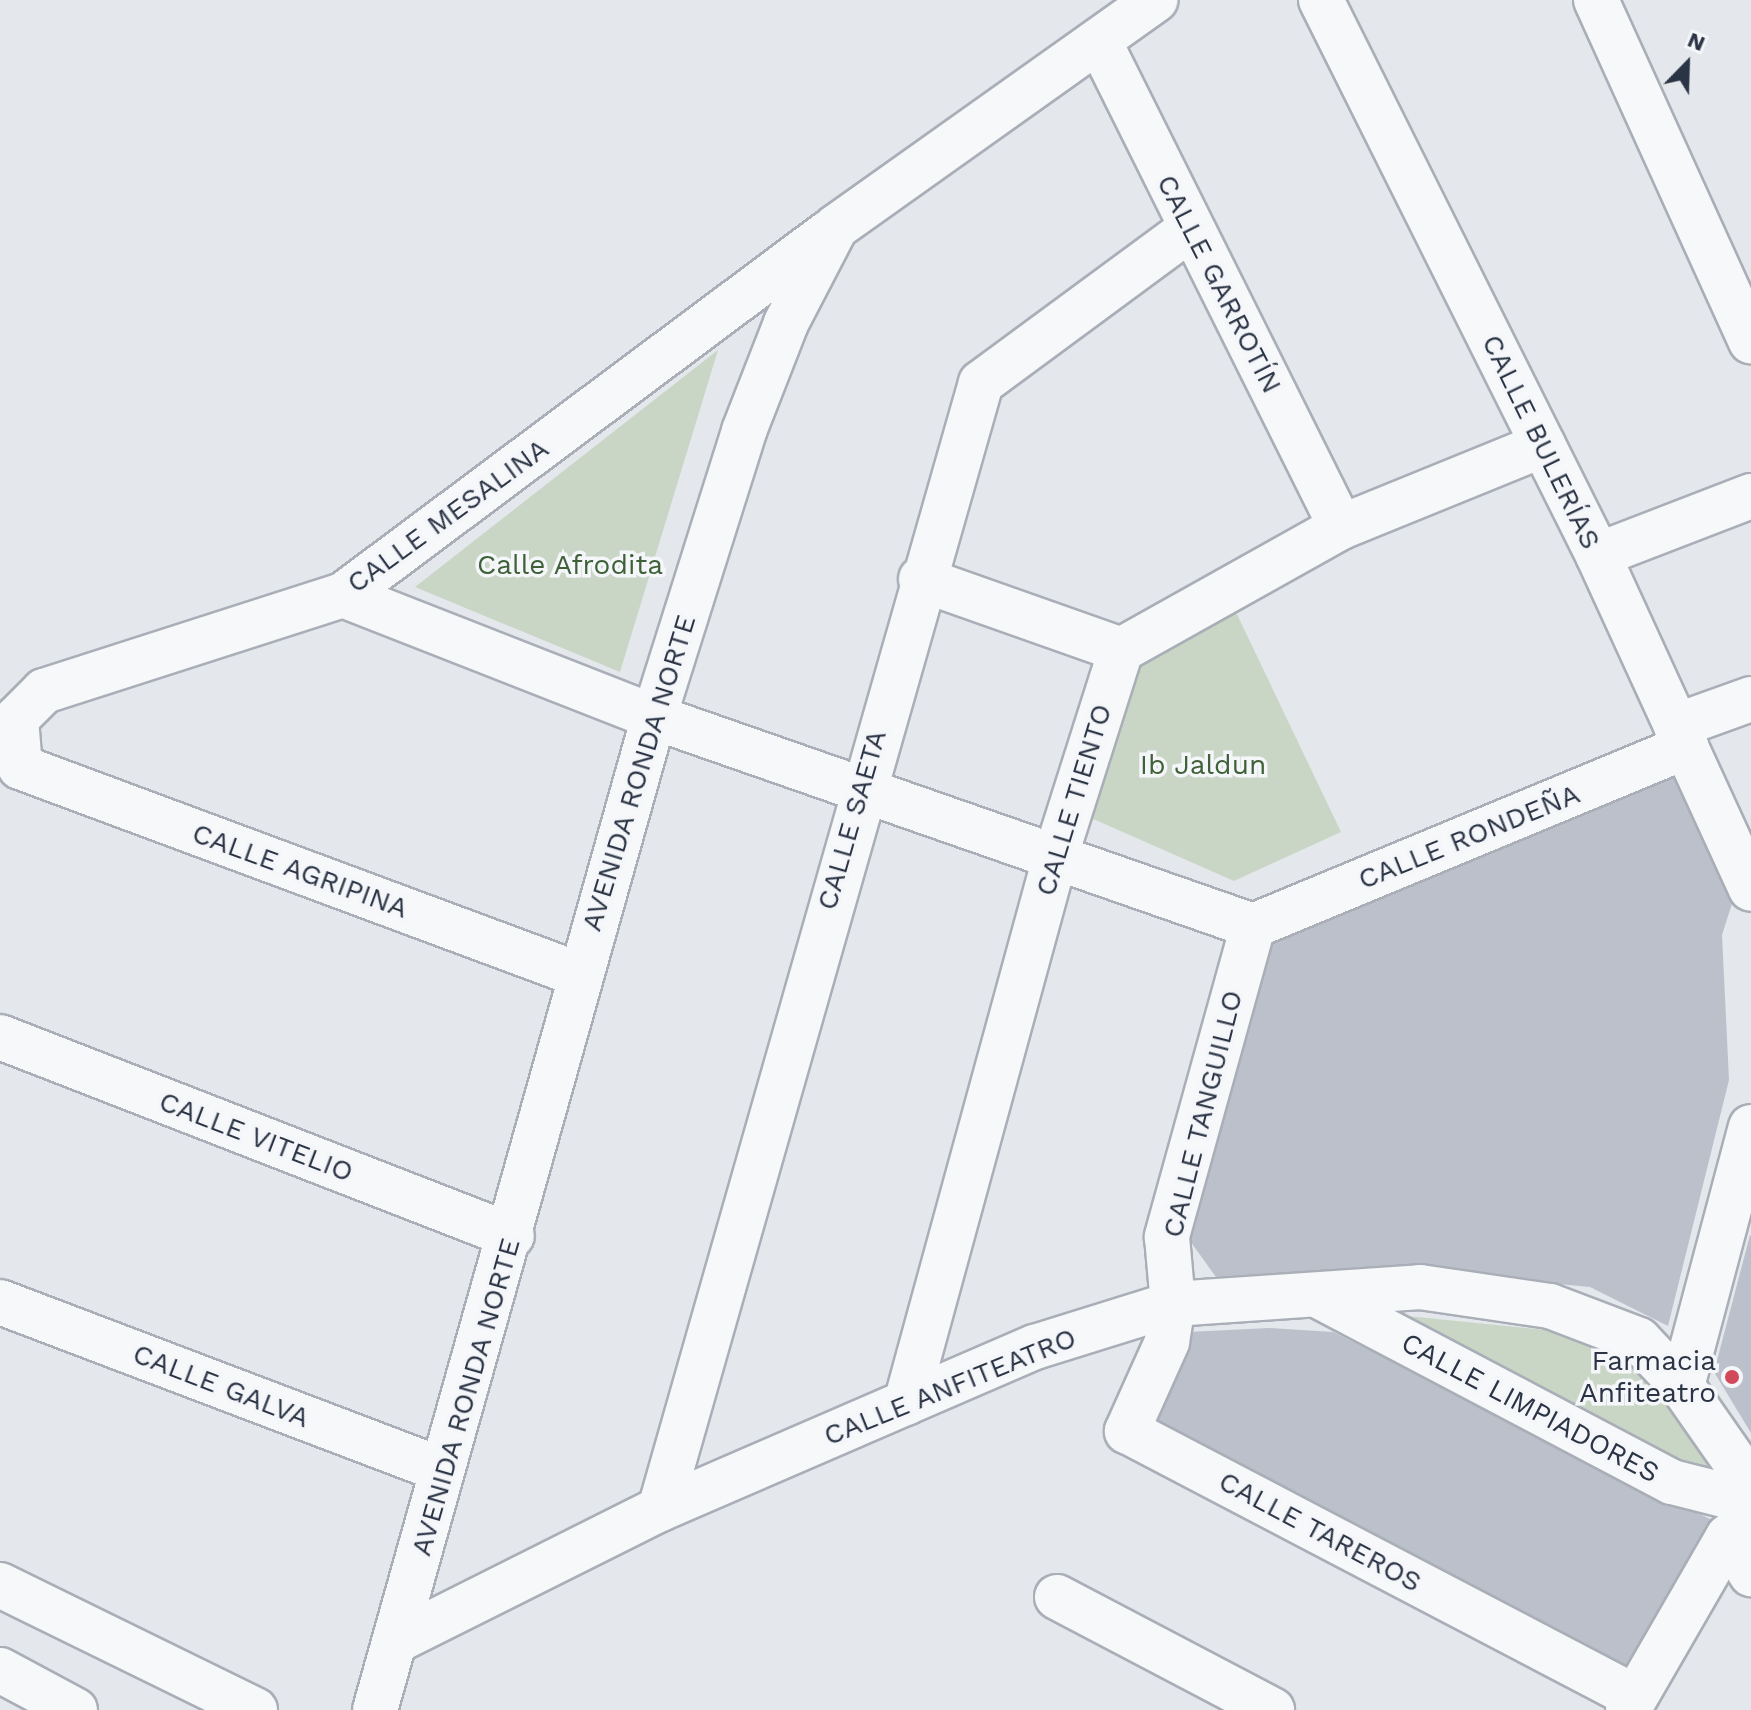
<!DOCTYPE html>
<html>
<head>
<meta charset="utf-8">
<style>
  body { margin:0 }
  #map { position:relative; width:1751px; height:1710px; overflow:hidden; background:#e4e7ec; font-family:"Work Sans",sans-serif }
  div>[style] { position:absolute }
  [style*='--x'] { left:calc(var(--x)*1px); top:calc(var(--y)*1px); width:calc(var(--w)*1px); rotate:calc(var(--a)*1deg) }
  .green>* { inset:0; background:#c9d6c5 }
  .building>* { inset:0; background:#bbc0ca }
  .roads { filter:drop-shadow(2px 0 #a9aeb7) drop-shadow(-2px 0 #a9aeb7) drop-shadow(0 2px #a9aeb7) drop-shadow(0 -2px #a9aeb7) }
  .minor>* { height:44px; margin:-22px; padding:0 22px; transform-origin:22px; border-radius:22px; background:#f7f8fa }
  .dots>* { width:22px; height:22px; translate:-50% -50%; box-sizing:border-box; border:4px solid #f4f6f9; border-radius:50% }
  span { translate:-50% -50%; white-space:nowrap; text-align:center; line-height:1.15; -webkit-text-stroke:7px #f4f6f9; paint-order:stroke }
  .street-label { font-size:28px; color:#2b3445 }
  .park-label { font-size:28px; color:#3f6138 }
  .poi-label { font-size:28px; color:#2b3445 }
  .right { translate:-100% -50%; text-align:right }
  .north { position:absolute; left:1647px; top:24px; width:80px; height:80px; -webkit-text-stroke:6px #f4f6f9; paint-order:stroke; rotate:23deg; font-size:22px; font-weight:700; line-height:32px; text-align:center; color:#2b3445 }
  .north::after { content:''; display:block; margin:auto; width:28px; height:36px; background:#2b3445; clip-path:polygon(50% 0,100% 100%,50% 72%,0 100%) }
</style>
</head>
<body>
<div id="map">
  <div class="green">
    <div style="clip-path:polygon(718px 350px,620px 672px,415px 587px)"></div>
    <div style="clip-path:polygon(1233px 606px,1341px 832px,1234px 881px,1091px 818px,1132px 662px)"></div>
    <div style="clip-path:polygon(1387px 1314px,1555px 1331px,1611px 1352px,1655px 1380px,1729px 1489px)"></div>
  </div>
  <div class="building">
    <div style="clip-path:polygon(1679px 770px,1738px 885px,1722px 935px,1729px 1080px,1668px 1326px,1590px 1287px,1392px 1268px,1216px 1277px,1190px 1241px,1272px 935px)"></div>
    <div style="clip-path:polygon(1750px 1235px,1751px 1236px,1751px 1433px,1714px 1372px)"></div>
    <div style="clip-path:polygon(1269px 1328px,1333px 1332px,1714px 1521px,1627px 1673px,1149px 1424px,1188px 1332px)"></div>
  </div>
  <div class="roads">
    <div class="minor">
      <div style="--x:1321;--y:0;--w:620;--a:63.48"></div>
      <div style="--x:1598;--y:555;--w:367;--a:65.4"></div>
      <div style="--x:1596;--y:0;--w:375;--a:65.6"></div>
      <div style="--x:1099;--y:41;--w:543;--a:63.53"></div>
      <div style="--x:1598;--y:555;--w:164;--a:-21.1"></div>
      <div style="--x:921;--y:579;--w:212;--a:19.5"></div>
      <div style="--x:343;--y:595;--w:334;--a:21.4"></div>
      <div style="--x:654;--y:717;--w:634;--a:19.23"></div>
      <div style="--x:1676;--y:726;--w:80;--a:-19.8"></div>
      <div style="--x:1253;--y:926;--w:323;--a:105.5"></div>
      <div style="--x:1167;--y:1237;--w:67;--a:84.9"></div>
      <div style="--x:1173;--y:1304;--w:38;--a:99"></div>
      <div style="--x:1167;--y:1342;--w:98;--a:114.2"></div>
      <div style="--x:1127;--y:1431;--w:573;--a:27.64"></div>
      <div style="--x:1253;--y:926;--w:469;--a:-22.5"></div>
      <div style="--x:580;--y:975;--w:597;--a:-159.62"></div>
      <div style="--x:20;--y:767;--w:48;--a:-94.8"></div>
      <div style="--x:16;--y:719;--w:40;--a:-45"></div>
      <div style="--x:44;--y:691;--w:314;--a:-17.8"></div>
      <div style="--x:343;--y:595;--w:605;--a:-36.74"></div>
      <div style="--x:0;--y:1037;--w:549;--a:21.24"></div>
      <div style="--x:1317;--y:1295;--w:401;--a:27.8"></div>
      <div style="--x:1672;--y:1482;--w:81;--a:14.2"></div>
      <div style="--x:0;--y:1302;--w:473;--a:20.8"></div>
      <div style="--x:1682;--y:1386;--w:268;--a:-75.1"></div>
      <div style="--x:906;--y:1403;--w:565;--a:-74.71"></div>
      <div style="--x:1055;--y:858;--w:218;--a:-72.4"></div>
      <div style="--x:1121;--y:650;--w:252;--a:-29.2"></div>
      <div style="--x:1341;--y:527;--w:218;--a:-22.1"></div>
      <div style="--x:660;--y:1509;--w:1171;--a:-74.09"></div>
      <div style="--x:981;--y:383;--w:260;--a:-36.4"></div>
      <div style="--x:1728;--y:1537;--w:44;--a:58.1"></div>
      <div style="--x:0;--y:1585;--w:284;--a:26.1"></div>
      <div style="--x:1057;--y:1597;--w:243;--a:27.7"></div>
      <div style="--x:398;--y:1640;--w:293;--a:-26.6"></div>
      <div style="--x:660;--y:1509;--w:408;--a:-23.4"></div>
      <div style="--x:1035;--y:1347;--w:145;--a:-17.3"></div>
      <div style="--x:1173;--y:1304;--w:248;--a:-3.9"></div>
      <div style="--x:1420;--y:1287;--w:131;--a:8.3"></div>
      <div style="--x:1550;--y:1306;--w:95;--a:20.9"></div>
      <div style="--x:1639;--y:1340;--w:63;--a:46.9"></div>
      <div style="--x:1682;--y:1386;--w:121;--a:55.1"></div>
      <div style="--x:0;--y:1670;--w:85;--a:28.1"></div>
      <div style="--x:375;--y:1710;--w:1031;--a:-74.31"></div>
      <div style="--x:654;--y:717;--w:300;--a:-72.5"></div>
      <div style="--x:744;--y:431;--w:116;--a:-68.7"></div>
      <div style="--x:786;--y:323;--w:108;--a:-62.5"></div>
      <div style="--x:836;--y:227;--w:392;--a:-35.4"></div>
      <div style="--x:1628;--y:1710;--w:200;--a:-60"></div>
      <div style="--x:1728;--y:1537;--w:30;--a:-41"></div>
    </div>
  </div>
  <div class="dots">
    <div style="left:1732px;top:1377px;background:#d1495b"></div>
  </div>
  <div class="street-label">
    <span style="left:1219px;top:284px;rotate:63deg">CALLE GARROTÍN</span>
    <span style="left:1541px;top:442px;rotate:64deg">CALLE BULERÍAS</span>
    <span style="left:448px;top:516px;rotate:-36deg">CALLE MESALINA</span>
    <span style="left:639px;top:773px;rotate:-73deg">AVENIDA RONDA NORTE</span>
    <span style="left:1074px;top:800px;rotate:-73deg">CALLE TIENTO</span>
    <span style="left:852px;top:820px;rotate:-74deg">CALLE SAETA</span>
    <span style="left:1469px;top:837px;rotate:-22deg">CALLE RONDEÑA</span>
    <span style="left:300px;top:871px;rotate:20deg">CALLE AGRIPINA</span>
    <span style="left:1203px;top:1114px;rotate:-76deg">CALLE TANGUILLO</span>
    <span style="left:256px;top:1137px;rotate:21deg">CALLE VITELIO</span>
    <span style="left:221px;top:1386px;rotate:21deg">CALLE GALVA</span>
    <span style="left:950px;top:1387px;rotate:-22deg">CALLE ANFITEATRO</span>
    <span style="left:466px;top:1397px;rotate:-74deg">AVENIDA RONDA NORTE</span>
    <span style="left:1530px;top:1408px;rotate:28deg">CALLE LIMPIADORES</span>
    <span style="left:1320px;top:1532px;rotate:28deg">CALLE TAREROS</span>
  </div>
  <div class="park-label">
    <span style="left:570px;top:565px">Calle Afrodita</span>
    <span style="left:1203px;top:765px">Ib Jaldun</span>
  </div>
  <div class="poi-label">
    <span class="right" style="left:1716px;top:1377px">Farmacia<br>Anfiteatro</span>
  </div>
  <div class="north">N</div>
</div>
</body>
</html>
